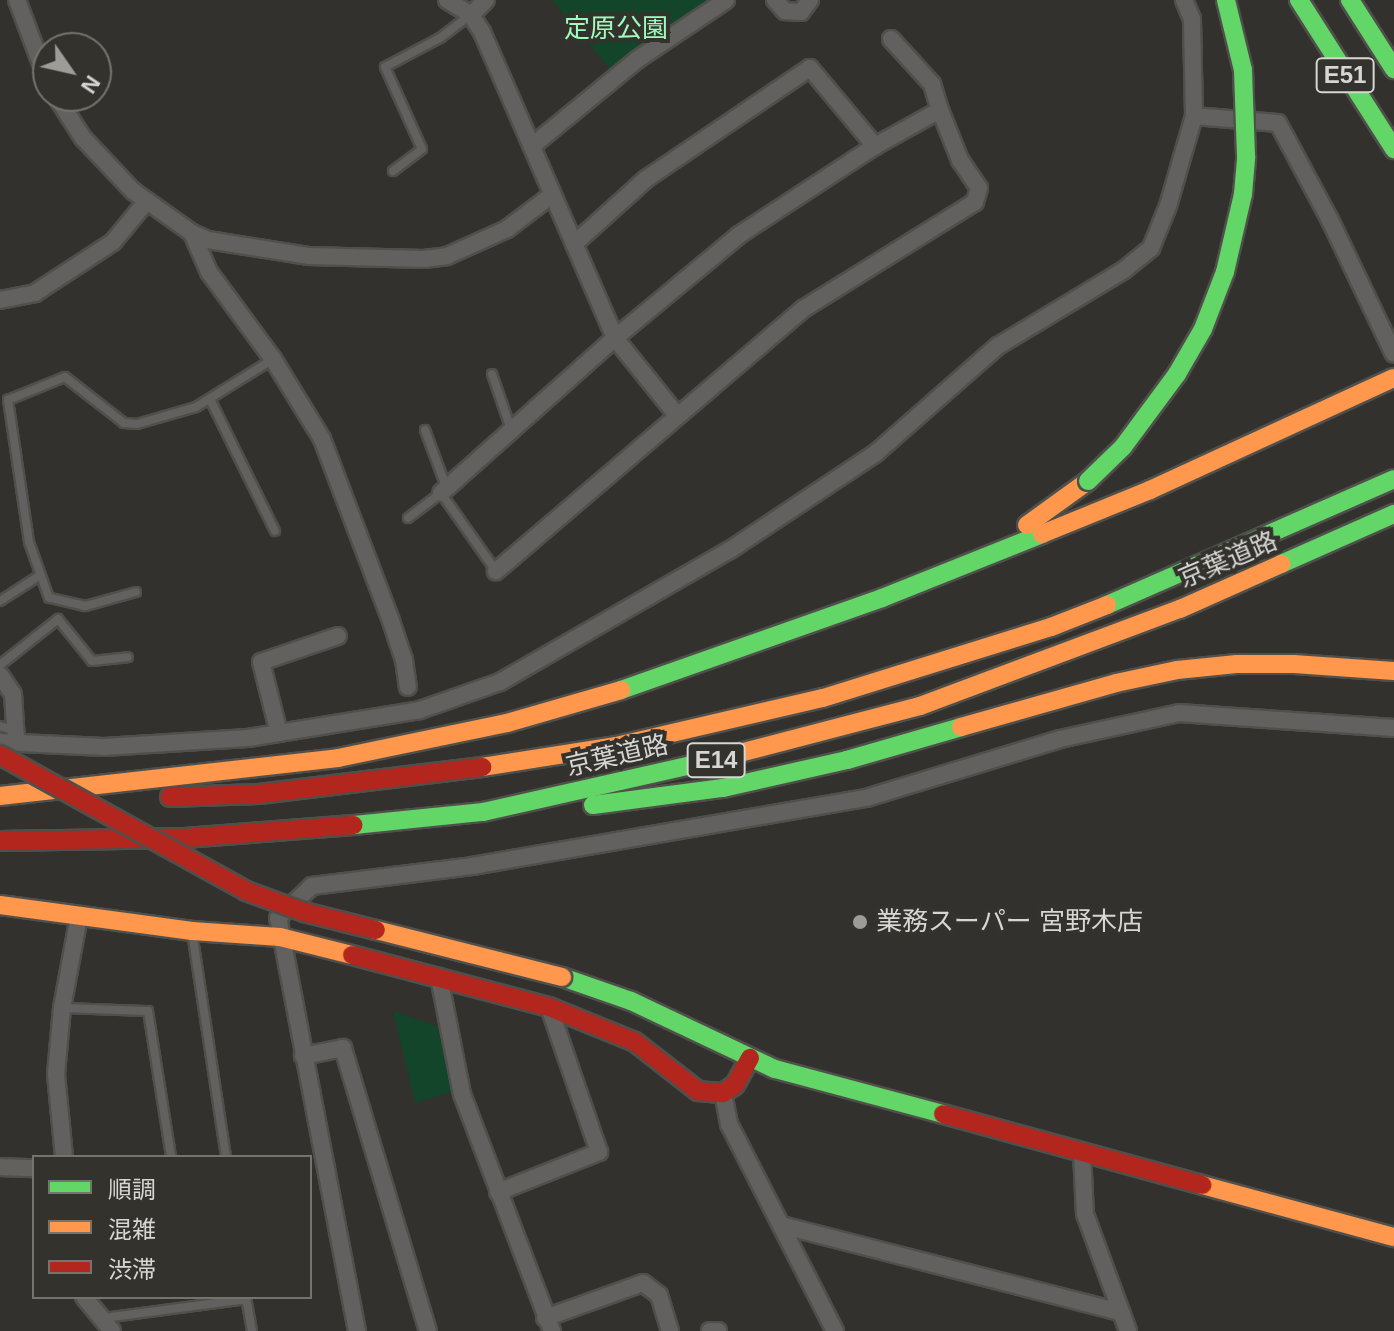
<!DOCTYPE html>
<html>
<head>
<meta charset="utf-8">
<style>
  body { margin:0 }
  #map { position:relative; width:1394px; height:1331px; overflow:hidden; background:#32312e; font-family:Arial,"Noto Sans JP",sans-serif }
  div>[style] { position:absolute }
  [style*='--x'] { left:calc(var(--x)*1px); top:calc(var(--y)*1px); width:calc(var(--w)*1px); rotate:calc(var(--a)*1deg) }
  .green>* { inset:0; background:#124529 }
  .roads { filter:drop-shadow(2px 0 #4f4f4b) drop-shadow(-2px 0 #4f4f4b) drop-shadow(0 2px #4f4f4b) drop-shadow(0 -2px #4f4f4b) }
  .lane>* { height:8px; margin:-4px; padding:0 4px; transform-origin:4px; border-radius:4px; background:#62615f }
  .street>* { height:16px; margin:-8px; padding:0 8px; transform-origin:8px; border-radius:8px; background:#62615f }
  .fast>* { height:18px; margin:-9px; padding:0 9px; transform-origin:9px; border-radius:9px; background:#63d668 }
  .slow>* { height:18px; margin:-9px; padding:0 9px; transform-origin:9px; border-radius:9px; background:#ff974d }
  .jam>* { height:18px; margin:-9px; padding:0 9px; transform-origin:9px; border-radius:9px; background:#b3261e }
  .bridges { filter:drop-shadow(2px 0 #4f4f4b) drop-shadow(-2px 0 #4f4f4b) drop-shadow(0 2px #4f4f4b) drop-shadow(0 -2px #4f4f4b) }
  .fast-bridge>* { height:18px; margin:-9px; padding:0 9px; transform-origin:9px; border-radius:9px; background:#63d668 }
  .slow-bridge>* { height:18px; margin:-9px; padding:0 9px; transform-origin:9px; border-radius:9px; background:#ff974d }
  .jam-bridge>* { height:18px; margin:-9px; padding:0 9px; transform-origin:9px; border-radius:9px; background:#b3261e }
  .dots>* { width:22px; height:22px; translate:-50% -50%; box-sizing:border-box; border:4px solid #33322d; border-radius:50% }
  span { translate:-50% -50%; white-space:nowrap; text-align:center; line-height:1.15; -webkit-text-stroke:8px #33322d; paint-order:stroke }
  .shield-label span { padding:2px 6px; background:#33322d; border:2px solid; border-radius:6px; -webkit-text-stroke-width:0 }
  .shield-label { font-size:24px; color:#d6d6d2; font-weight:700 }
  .park-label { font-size:26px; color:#9dfcbd }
  .street-label { font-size:26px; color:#d6d6d2 }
  .poi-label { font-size:26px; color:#d6d6d2 }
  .left { translate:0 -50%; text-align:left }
  .legend { position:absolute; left:32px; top:1155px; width:280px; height:144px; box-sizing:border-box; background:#33322d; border:2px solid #74746f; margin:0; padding:10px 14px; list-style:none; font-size:24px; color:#d6d6d2 }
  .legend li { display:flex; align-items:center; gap:16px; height:40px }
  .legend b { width:40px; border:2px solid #74746f }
  .north { position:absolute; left:32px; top:32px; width:80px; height:80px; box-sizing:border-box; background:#33322d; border:2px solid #74746f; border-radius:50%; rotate:124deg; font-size:22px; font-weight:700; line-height:32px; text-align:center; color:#d6d6d2 }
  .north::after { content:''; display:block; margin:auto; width:28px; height:36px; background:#9d9c99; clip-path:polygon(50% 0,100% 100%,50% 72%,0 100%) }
</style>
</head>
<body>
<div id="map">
  <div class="green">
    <div style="clip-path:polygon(552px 0,710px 0,609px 68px)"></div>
    <div style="clip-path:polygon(393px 1011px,437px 1026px,453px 1091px,415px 1103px)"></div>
  </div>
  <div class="roads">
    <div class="lane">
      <div style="--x:393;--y:171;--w:36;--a:-37"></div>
      <div style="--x:422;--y:149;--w:90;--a:-114.3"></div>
      <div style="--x:385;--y:67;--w:62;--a:-27.8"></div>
      <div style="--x:440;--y:38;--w:39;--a:-37"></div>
      <div style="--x:492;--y:374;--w:61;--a:71"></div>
      <div style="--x:210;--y:399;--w:147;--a:63.8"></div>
      <div style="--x:425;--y:430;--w:63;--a:69.6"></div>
      <div style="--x:408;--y:518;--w:41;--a:-37.1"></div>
      <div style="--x:441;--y:493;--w:95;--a:54.8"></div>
      <div style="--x:136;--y:592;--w:53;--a:164.6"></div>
      <div style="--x:85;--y:606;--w:37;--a:-167"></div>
      <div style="--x:49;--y:598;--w:59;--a:-109.7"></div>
      <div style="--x:29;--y:542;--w:144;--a:-98.4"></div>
      <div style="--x:8;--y:400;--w:61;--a:-22"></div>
      <div style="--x:65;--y:377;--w:75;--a:37.9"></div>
      <div style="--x:124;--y:423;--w:13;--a:4"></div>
      <div style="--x:137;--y:424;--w:61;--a:-16.1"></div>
      <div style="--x:196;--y:407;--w:91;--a:-31.9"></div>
      <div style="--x:0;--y:601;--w:46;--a:-32.7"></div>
      <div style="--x:0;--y:665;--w:74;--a:-38.4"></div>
      <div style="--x:58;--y:619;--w:54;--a:51"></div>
      <div style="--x:92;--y:661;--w:36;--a:-6"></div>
      <div style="--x:0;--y:726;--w:16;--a:18"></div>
      <div style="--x:192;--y:932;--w:228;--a:81.4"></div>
      <div style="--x:62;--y:1008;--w:86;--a:2"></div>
      <div style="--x:148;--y:1011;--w:148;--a:81"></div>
      <div style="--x:246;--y:1297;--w:35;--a:80"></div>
      <div style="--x:104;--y:1318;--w:144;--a:-7.6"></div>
    </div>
    <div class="street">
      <div style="--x:17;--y:0;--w:88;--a:69.3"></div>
      <div style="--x:447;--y:0;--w:28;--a:32"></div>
      <div style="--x:471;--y:15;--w:20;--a:57"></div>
      <div style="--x:482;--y:32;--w:334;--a:66.5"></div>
      <div style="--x:615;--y:338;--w:99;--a:51.2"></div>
      <div style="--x:775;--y:0;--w:15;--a:48"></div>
      <div style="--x:785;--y:11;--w:16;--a:4"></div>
      <div style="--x:801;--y:12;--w:15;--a:-53"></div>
      <div style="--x:471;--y:15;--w:21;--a:-45"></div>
      <div style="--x:891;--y:39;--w:61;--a:47.7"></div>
      <div style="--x:932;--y:84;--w:27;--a:73"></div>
      <div style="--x:56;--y:96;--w:50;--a:57.3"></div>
      <div style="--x:83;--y:138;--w:73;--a:46.7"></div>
      <div style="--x:133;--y:191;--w:72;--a:35.4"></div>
      <div style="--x:192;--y:233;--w:43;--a:66.4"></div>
      <div style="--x:209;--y:272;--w:108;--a:53.7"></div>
      <div style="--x:273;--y:359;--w:94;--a:58.5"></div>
      <div style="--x:322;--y:439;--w:195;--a:69.2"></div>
      <div style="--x:391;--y:621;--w:41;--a:71.6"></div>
      <div style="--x:404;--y:660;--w:27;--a:82"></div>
      <div style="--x:1194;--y:116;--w:84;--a:4.8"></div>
      <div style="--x:1278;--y:123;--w:110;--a:61.8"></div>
      <div style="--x:1330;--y:220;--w:148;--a:64.5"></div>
      <div style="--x:532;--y:146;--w:137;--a:-39.4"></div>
      <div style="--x:638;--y:59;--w:106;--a:-33.8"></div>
      <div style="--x:192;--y:233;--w:17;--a:24"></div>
      <div style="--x:208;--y:240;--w:101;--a:9.1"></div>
      <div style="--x:308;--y:256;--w:116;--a:1.5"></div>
      <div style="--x:424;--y:259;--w:23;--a:-7"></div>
      <div style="--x:447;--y:256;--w:66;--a:-24.2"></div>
      <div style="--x:507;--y:229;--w:56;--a:-37.1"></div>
      <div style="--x:574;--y:244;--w:97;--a:-42.1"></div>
      <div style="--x:646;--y:179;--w:198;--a:-34.1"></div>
      <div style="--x:810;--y:68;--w:102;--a:50.2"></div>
      <div style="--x:0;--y:300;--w:36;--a:-11"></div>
      <div style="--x:35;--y:293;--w:93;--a:-33.2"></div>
      <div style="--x:113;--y:242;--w:52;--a:-50.5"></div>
      <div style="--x:441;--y:493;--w:233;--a:-41.7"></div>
      <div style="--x:615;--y:338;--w:161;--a:-39.7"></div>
      <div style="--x:739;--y:235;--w:163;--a:-33.2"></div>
      <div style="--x:875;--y:146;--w:74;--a:-29"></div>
      <div style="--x:940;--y:110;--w:54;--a:68.2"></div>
      <div style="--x:960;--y:160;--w:34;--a:56"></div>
      <div style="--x:979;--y:188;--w:15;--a:106"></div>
      <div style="--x:975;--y:202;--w:203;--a:148.1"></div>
      <div style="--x:803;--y:309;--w:404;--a:139.5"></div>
      <div style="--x:0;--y:675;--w:23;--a:56"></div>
      <div style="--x:13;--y:694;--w:47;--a:86.3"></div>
      <div style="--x:279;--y:733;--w:73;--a:-104.2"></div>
      <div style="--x:261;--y:662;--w:81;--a:-18.7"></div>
      <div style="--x:0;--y:742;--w:104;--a:2.8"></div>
      <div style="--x:104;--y:747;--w:144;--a:-3.6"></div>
      <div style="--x:248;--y:738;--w:174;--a:-9.2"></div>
      <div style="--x:420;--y:710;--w:85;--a:-19.3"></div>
      <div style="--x:500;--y:682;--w:265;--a:-29.9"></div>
      <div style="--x:730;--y:550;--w:175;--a:-33.6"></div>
      <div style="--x:876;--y:453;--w:162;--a:-41.3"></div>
      <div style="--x:998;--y:346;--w:147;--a:-31.1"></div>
      <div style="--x:1124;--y:270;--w:35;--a:-39"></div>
      <div style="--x:1151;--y:248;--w:45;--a:-68"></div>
      <div style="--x:1168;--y:206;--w:94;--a:-73.9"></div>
      <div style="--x:1194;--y:116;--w:97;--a:-91.2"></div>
      <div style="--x:1192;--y:19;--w:21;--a:-113"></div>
      <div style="--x:439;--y:977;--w:119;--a:78.9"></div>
      <div style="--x:462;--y:1094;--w:254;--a:69.2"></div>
      <div style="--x:303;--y:1056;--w:41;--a:-11.3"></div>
      <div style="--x:343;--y:1048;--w:295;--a:73.3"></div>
      <div style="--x:723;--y:1093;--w:32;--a:79"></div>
      <div style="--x:729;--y:1124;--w:233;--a:62.9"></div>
      <div style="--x:1082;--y:1153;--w:61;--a:87.2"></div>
      <div style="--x:1085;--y:1214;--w:125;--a:69.8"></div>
      <div style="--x:64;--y:1157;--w:83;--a:-95.5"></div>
      <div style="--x:56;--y:1074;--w:66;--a:-84.8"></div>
      <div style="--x:62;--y:1008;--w:94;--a:-79.5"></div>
      <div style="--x:0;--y:1167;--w:34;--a:2"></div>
      <div style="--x:498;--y:1192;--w:109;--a:-21.6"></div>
      <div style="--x:599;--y:1152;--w:153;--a:-109"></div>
      <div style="--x:781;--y:1225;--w:351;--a:14.4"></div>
      <div style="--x:84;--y:1297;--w:44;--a:50.5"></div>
      <div style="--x:545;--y:1318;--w:104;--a:-19.7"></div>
      <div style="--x:643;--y:1283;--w:20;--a:37"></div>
      <div style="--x:659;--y:1295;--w:38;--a:73"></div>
      <div style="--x:357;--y:1331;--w:420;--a:-100.8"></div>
      <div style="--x:278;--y:918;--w:47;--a:-43.3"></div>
      <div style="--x:312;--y:886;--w:161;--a:-7.1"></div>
      <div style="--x:472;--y:866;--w:400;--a:-9.8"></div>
      <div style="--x:866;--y:798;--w:203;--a:-16.9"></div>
      <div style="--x:1060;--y:739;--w:122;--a:-12.3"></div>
      <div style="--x:1179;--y:713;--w:216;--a:4"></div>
      <div style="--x:710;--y:1331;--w:8;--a:0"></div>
    </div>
    <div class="fast">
      <div style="--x:1299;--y:0;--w:177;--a:57.5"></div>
      <div style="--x:1350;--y:0;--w:82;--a:57.5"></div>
      <div style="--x:1281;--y:564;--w:124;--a:-23.9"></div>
      <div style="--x:1107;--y:605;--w:313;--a:-23.7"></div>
      <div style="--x:621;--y:690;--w:277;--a:-19.4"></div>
      <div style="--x:882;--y:598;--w:172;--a:-21.8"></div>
      <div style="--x:593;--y:805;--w:131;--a:-7.5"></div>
      <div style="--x:723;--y:788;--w:127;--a:-12.7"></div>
      <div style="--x:847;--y:760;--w:119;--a:-16.1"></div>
      <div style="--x:354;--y:825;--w:130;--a:-5.8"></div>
      <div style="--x:483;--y:812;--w:232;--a:-12.7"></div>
      <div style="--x:562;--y:977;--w:73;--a:19.2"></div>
      <div style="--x:631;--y:1001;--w:159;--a:25.3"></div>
      <div style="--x:775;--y:1069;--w:174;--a:15"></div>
    </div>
    <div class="slow">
      <div style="--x:1027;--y:525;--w:75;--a:-35.8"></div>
      <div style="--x:1042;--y:534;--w:117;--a:-22.2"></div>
      <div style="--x:1150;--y:490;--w:268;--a:-24.7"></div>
      <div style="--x:961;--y:727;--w:161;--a:-15.8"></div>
      <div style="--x:1116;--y:683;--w:62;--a:-12"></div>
      <div style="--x:1177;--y:670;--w:60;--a:-5.7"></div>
      <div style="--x:1237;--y:664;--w:57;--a:0"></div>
      <div style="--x:1294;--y:664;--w:100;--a:4"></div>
      <div style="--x:709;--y:761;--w:218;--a:-14.6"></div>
      <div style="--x:920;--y:706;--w:278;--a:-20.5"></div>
      <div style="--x:1180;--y:609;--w:111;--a:-24"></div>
      <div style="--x:482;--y:767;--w:136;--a:-8.9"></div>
      <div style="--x:616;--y:746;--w:212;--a:-13.1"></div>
      <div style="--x:823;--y:698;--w:239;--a:-17.3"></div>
      <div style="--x:1051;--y:627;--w:60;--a:-21.4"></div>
      <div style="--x:0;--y:796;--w:340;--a:-6.4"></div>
      <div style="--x:338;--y:758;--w:173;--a:-11.7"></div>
      <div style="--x:507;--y:723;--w:119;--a:-16.1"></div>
      <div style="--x:0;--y:905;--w:194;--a:7.7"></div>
      <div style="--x:192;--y:931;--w:88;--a:3.9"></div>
      <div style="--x:280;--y:937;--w:74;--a:14"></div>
      <div style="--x:1202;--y:1185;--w:199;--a:15.2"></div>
    </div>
    <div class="jam">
      <div style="--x:170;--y:797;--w:89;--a:-1.9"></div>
      <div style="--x:259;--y:794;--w:225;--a:-6.9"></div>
      <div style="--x:0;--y:841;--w:185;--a:-0.9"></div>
      <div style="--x:185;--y:838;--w:169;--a:-4.4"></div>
      <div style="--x:352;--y:955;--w:204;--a:14.8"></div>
      <div style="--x:549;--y:1007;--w:93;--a:22.1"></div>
      <div style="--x:635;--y:1042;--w:80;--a:37.9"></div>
      <div style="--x:698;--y:1091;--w:25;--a:5"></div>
      <div style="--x:723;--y:1093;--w:14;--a:-34"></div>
      <div style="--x:735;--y:1085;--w:31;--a:-61"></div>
      <div style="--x:943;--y:1114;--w:269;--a:15.3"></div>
    </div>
  </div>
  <div class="bridges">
    <div class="fast-bridge">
      <div style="--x:1088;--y:481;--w:49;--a:-44.2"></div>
      <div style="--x:1123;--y:447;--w:91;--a:-53.5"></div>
      <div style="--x:1177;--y:374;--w:52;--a:-60"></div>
      <div style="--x:1203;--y:329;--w:61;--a:-68.9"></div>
      <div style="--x:1225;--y:272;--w:80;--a:-77"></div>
      <div style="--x:1243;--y:194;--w:38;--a:-85"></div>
      <div style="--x:1246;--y:156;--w:86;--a:-92"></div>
      <div style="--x:1243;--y:70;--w:72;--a:-103.7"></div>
    </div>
    <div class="slow-bridge">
      <div style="--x:376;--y:930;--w:192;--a:14.2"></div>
    </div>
    <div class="jam-bridge">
      <div style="--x:0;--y:755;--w:281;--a:28.9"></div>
      <div style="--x:246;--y:891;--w:62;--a:19.9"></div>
      <div style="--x:304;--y:912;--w:74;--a:14"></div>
    </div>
  </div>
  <div class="dots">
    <div style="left:860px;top:922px;background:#9d9c99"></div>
  </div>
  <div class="shield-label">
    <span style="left:1345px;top:75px">E51</span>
    <span style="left:716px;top:760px">E14</span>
  </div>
  <div class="park-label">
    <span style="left:616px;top:29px">定原公園</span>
  </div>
  <div class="street-label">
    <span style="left:1228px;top:560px;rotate:-23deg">京葉道路</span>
    <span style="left:617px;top:756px;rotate:-13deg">京葉道路</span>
  </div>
  <div class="poi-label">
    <span class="left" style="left:876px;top:922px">業務スーパー 宮野木店</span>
  </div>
  <ul class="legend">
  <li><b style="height:10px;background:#63d668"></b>順調</li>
  <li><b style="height:10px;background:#ff974d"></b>混雑</li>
  <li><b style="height:10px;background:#b3261e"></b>渋滞</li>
  </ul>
  <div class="north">N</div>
</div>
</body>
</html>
